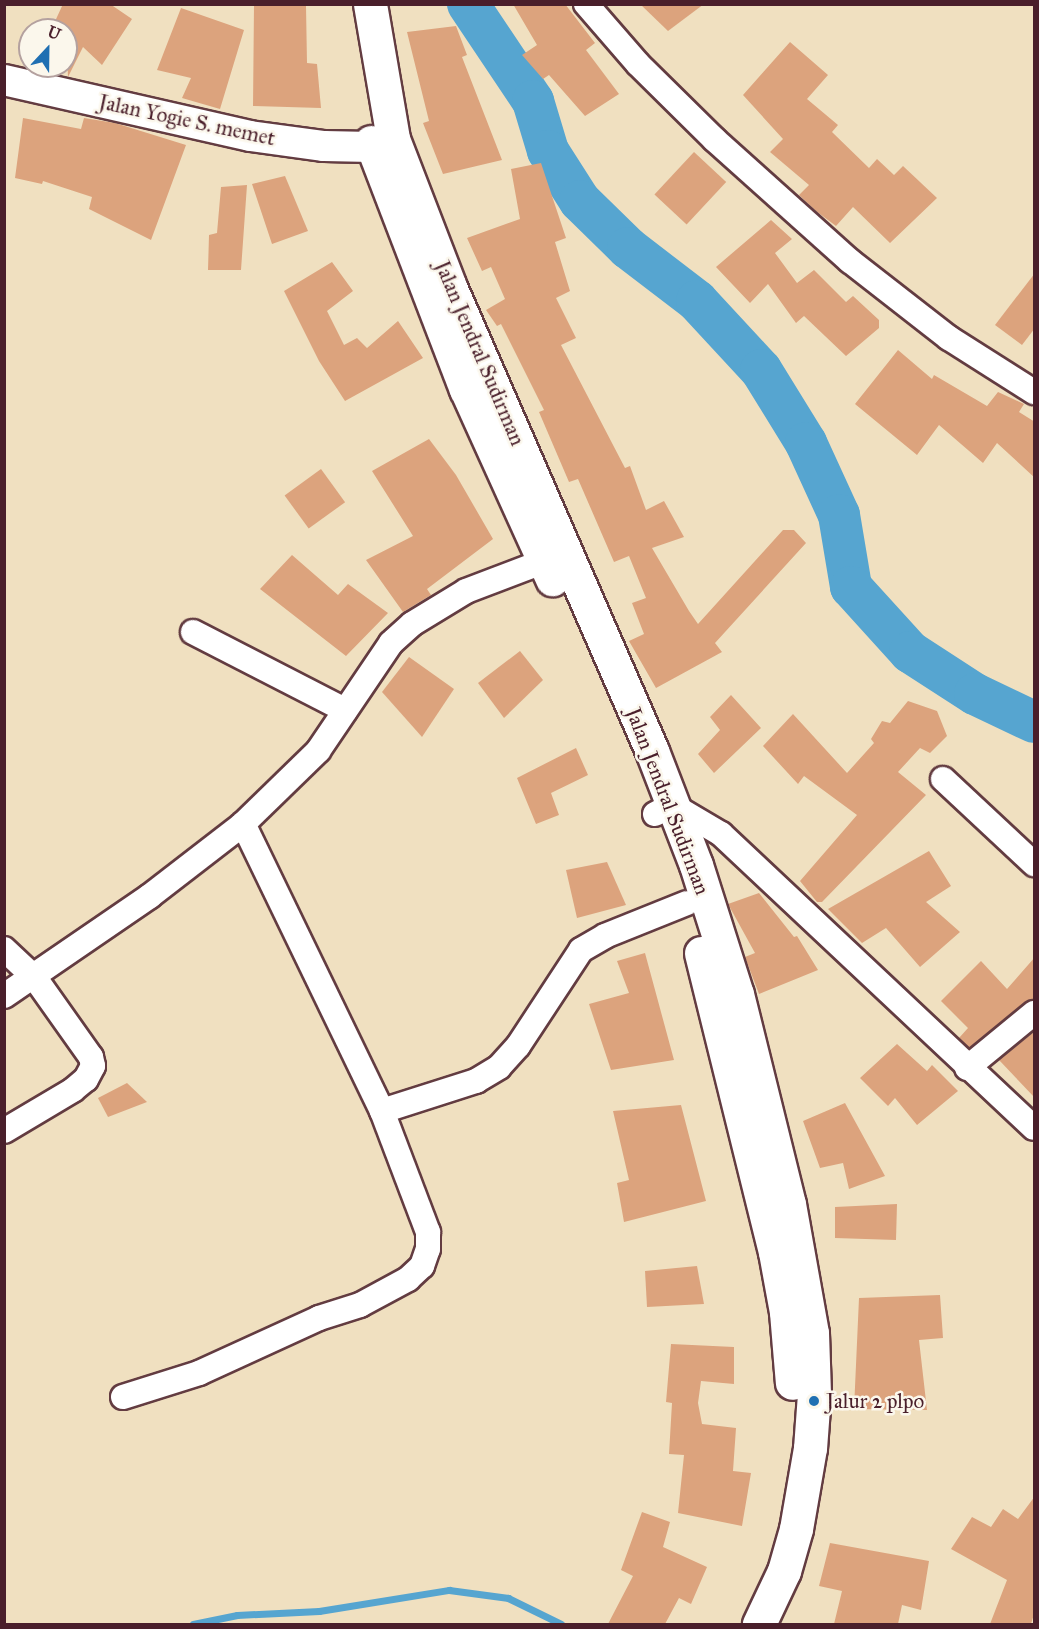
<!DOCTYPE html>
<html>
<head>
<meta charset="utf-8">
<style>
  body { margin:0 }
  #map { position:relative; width:1039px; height:1629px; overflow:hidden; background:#f0e0c0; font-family:"IM FELL Great Primer",serif }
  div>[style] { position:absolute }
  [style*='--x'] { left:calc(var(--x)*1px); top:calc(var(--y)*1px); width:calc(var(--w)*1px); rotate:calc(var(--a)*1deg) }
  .stream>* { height:7px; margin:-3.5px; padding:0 3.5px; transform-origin:3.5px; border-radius:3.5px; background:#56a5d0 }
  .river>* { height:42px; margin:-21px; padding:0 21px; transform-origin:21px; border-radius:21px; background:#56a5d0 }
  .building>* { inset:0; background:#dca37d; transform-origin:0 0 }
  .roads { filter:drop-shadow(2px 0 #633c41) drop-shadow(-2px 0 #633c41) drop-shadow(0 2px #633c41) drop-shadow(0 -2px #633c41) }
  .minor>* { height:24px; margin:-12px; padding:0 12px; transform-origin:12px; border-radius:12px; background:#fff }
  .tertiary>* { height:30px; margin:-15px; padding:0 15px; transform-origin:15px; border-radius:15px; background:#fff }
  .trunk>* { height:33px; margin:-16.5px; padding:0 16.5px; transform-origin:16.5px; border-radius:16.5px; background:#fff }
  .dots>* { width:16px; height:16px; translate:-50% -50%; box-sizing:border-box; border:3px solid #fbf7ec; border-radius:50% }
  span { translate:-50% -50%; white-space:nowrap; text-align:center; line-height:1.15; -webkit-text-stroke:5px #fbf7ec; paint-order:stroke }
  .street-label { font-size:21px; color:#4a1f2b }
  .poi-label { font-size:21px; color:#4a1f2b }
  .left { translate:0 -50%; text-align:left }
  .frame { position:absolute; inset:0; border:6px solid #4a1f2b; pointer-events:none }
  .north { position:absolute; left:18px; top:18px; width:60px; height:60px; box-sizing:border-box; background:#fbf7ec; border:2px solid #b4a19f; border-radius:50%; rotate:22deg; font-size:16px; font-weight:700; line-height:24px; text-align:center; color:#4a1f2b }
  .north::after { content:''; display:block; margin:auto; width:21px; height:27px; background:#1f6fb2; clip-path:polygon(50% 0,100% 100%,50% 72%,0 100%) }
</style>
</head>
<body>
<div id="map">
  <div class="stream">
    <div style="--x:193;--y:1624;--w:45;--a:-11.6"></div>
    <div style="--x:237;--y:1615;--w:82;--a:-2.8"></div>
    <div style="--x:319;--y:1611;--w:132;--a:-9.2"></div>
    <div style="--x:449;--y:1590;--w:60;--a:7.7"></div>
    <div style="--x:508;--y:1598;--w:59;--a:26.1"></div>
  </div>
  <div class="river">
    <div style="--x:468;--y:4;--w:117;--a:56.2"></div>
    <div style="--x:533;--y:101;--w:52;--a:73.3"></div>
    <div style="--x:548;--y:151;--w:59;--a:57.4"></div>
    <div style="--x:580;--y:201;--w:67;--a:44.4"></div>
    <div style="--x:628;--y:248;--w:87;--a:37.5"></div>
    <div style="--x:697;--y:301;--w:94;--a:47.2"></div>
    <div style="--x:761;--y:370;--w:86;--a:58.3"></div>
    <div style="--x:806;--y:443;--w:79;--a:65.4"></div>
    <div style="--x:839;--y:515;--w:73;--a:80.5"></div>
    <div style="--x:851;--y:587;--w:88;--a:47.8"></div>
    <div style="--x:910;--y:652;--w:77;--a:32.9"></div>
    <div style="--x:975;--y:694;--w:65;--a:25.4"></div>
  </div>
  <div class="building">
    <div style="clip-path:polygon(63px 4px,110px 4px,132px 19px,102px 65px,83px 47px,68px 77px,66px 30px,51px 30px)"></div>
    <div style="clip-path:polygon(254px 4px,306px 6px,307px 63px,317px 64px,321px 108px,253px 106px)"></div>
    <div style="clip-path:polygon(513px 4px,565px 4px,595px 43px,586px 50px,619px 94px,585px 116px,549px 75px,543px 79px,522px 55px,537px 45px)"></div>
    <div style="clip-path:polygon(640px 4px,704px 4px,668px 31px)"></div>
    <div style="clip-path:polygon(181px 8px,244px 30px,220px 109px,182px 98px,191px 78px,157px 70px)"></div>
    <div style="clip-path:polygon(456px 26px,467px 55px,462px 57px,502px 160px,443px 174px,423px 123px,429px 121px,407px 32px)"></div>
    <div style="clip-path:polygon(790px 42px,828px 75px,807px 99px,838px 125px,832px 132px,869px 168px,877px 159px,894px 175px,903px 166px,937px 198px,890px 243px,853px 207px,836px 226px,816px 211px,799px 195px,809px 185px,770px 152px,783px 139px,743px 95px)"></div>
    <div style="clip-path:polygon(23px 118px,81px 129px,84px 118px,115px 123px,186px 145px,151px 240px,89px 209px,92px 197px,43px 181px,42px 184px,15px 178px)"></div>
    <div style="left:694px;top:152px;width:44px;height:58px;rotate:43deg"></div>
    <div style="clip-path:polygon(541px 163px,566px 238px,555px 242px,570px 291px,556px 298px,576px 338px,561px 345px,625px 468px,630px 466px,646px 510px,664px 501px,684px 537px,652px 548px,689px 611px,698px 624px,783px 530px,794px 530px,806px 543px,715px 643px,722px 652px,656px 688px,629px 641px,644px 634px,632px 603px,646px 598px,629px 556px,614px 562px,578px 479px,569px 482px,539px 412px,544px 410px,501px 324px,497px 326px,486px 310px,505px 299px,491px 267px,482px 271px,467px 238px,520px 219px,511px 169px)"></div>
    <div style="clip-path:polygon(285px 176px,308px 231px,272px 244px,252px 184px)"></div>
    <div style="clip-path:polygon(247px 185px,241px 270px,208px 270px,209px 235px,217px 233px,221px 187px)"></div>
    <div style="clip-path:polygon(771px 220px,792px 239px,775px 253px,797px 283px,814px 270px,846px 302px,853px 296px,879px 320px,879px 328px,846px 356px,804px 316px,796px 323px,768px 284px,750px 303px,716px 267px)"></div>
    <div style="clip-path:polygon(332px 262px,353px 291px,327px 311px,344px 345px,357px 338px,367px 348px,398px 321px,423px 358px,345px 401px,319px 361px,284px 291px)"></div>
    <div style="clip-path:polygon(1035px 273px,1035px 328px,1022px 345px,995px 325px)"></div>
    <div style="clip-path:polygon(898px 350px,932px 379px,934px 375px,987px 406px,998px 392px,1024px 404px,1019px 412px,1035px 422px,1035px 478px,997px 443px,983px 463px,939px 425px,917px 455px,855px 404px)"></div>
    <div style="clip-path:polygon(429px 439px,456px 475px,493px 539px,427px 589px,431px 595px,403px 612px,366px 560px,413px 536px,372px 471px)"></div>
    <div style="left:321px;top:469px;width:41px;height:45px;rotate:54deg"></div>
    <div style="clip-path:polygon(292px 555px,338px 595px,348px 584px,388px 613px,346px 656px,260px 589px)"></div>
    <div style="clip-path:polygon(520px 651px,543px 680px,504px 718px,478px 683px)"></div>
    <div style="clip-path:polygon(409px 657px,454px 689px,422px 737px,382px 692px)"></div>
    <div style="clip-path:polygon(731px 695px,761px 728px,714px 773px,698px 754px,720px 730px,710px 717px)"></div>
    <div style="clip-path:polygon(908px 701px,937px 711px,947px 736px,930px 753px,920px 748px,898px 772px,926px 795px,822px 902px,817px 902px,800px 881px,857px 815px,804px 776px,798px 784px,763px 746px,793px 714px,847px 773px,874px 743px,871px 739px,882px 721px,890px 723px)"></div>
    <div style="clip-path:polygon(576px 748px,588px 775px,551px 793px,559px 815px,536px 824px,517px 778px)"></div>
    <div style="clip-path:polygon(929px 851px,951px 886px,926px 902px,960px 932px,920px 967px,886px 928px,862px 943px,828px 909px)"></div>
    <div style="clip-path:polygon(607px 862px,626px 905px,577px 918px,566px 870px)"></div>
    <div style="clip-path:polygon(759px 893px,794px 937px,797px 936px,818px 970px,759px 994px,745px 957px,755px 953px,728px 904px)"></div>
    <div style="clip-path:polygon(645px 953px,674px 1060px,611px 1070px,589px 1004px,629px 993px,617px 961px)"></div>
    <div style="clip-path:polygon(1035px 957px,1035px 999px,1025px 1002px,969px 1048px,959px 1038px,968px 1028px,941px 1001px,981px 961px,1007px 989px)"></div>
    <div style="clip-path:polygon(1035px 1031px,1035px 1098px,999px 1060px)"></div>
    <div style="clip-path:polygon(897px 1044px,927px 1071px,932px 1065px,958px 1091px,917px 1125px,895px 1098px,888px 1106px,860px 1078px)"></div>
    <div style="clip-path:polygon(127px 1083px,147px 1102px,108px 1117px,98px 1098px)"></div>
    <div style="clip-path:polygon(845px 1103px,885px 1176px,849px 1189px,843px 1163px,820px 1168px,803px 1121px)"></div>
    <div style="clip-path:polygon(681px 1105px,706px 1201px,624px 1222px,617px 1183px,629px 1180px,613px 1111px)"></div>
    <div style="clip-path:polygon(897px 1204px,896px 1240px,835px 1238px,835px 1207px)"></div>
    <div style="clip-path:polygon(697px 1266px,704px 1304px,647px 1307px,645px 1271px)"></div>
    <div style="clip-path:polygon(940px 1295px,943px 1338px,919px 1340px,927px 1410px,854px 1409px,859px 1298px)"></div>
    <div style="clip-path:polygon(671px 1344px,734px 1347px,734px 1384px,701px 1381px,698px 1403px,702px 1424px,736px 1428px,733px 1471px,751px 1473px,742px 1526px,678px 1513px,684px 1455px,669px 1454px,672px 1403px,666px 1402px)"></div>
    <div style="clip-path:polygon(1035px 1496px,1035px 1611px,1031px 1624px,990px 1624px,1007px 1580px,951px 1549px,972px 1517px,991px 1527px,1003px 1509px,1018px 1519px)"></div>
    <div style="clip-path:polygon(642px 1512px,670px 1522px,663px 1547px,707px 1567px,691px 1604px,679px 1598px,665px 1624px,608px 1624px,633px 1576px,621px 1570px)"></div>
    <div style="clip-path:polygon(830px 1543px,929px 1561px,921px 1610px,902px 1605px,898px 1624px,834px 1624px,842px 1591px,819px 1586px)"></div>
  </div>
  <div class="roads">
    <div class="minor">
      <div style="--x:586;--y:4;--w:79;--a:49.1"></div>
      <div style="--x:638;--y:64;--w:108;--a:44.6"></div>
      <div style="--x:715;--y:140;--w:181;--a:41.9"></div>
      <div style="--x:850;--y:261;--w:125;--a:37.9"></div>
      <div style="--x:949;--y:338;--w:101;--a:32.4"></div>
      <div style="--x:193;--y:632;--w:171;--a:27.2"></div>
      <div style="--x:943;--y:779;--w:125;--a:43"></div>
      <div style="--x:655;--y:814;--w:19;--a:-28"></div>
      <div style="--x:672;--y:805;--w:57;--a:30.6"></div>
      <div style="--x:721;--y:834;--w:429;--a:43.2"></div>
      <div style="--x:4;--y:949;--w:42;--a:43.1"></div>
      <div style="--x:35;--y:978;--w:97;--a:54.7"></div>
      <div style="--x:91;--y:1057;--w:9;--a:77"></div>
      <div style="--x:93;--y:1066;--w:15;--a:118"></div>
      <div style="--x:86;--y:1079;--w:17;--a:140"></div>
      <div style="--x:73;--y:1090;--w:80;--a:149.3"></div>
      <div style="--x:4;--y:996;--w:177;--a:-34.4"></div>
      <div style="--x:150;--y:896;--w:118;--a:-37.7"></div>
      <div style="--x:243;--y:824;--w:105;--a:-44.2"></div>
      <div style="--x:318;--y:751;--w:130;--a:-55.9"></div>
      <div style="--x:391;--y:643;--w:28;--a:-42"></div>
      <div style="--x:412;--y:624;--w:63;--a:-31.4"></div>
      <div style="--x:466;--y:591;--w:85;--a:-20.8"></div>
      <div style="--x:967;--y:1068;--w:87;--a:-39.4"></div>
      <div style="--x:382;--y:1111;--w:99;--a:-17.7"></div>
      <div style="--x:476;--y:1081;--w:27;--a:-31"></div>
      <div style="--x:499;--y:1067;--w:28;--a:-48"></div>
      <div style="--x:518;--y:1046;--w:115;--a:-56.7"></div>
      <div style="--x:581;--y:950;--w:28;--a:-30"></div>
      <div style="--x:605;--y:936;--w:88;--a:-21.9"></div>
      <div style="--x:123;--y:1397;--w:80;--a:-17.5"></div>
      <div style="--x:199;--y:1373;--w:132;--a:-24.6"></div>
      <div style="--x:319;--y:1318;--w:43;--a:-17.6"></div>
      <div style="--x:360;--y:1305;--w:55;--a:-28.4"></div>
      <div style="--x:408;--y:1279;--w:19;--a:-43"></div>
      <div style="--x:422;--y:1266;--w:18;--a:-71"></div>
      <div style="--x:428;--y:1249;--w:17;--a:-90"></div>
      <div style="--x:428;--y:1232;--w:129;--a:-110.8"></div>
      <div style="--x:382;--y:1111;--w:319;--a:-115.8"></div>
    </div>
    <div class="tertiary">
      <div style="--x:4;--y:80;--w:252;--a:12.8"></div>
      <div style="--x:250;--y:136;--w:75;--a:7.7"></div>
      <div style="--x:324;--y:146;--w:48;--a:1.2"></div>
      <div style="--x:372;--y:147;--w:22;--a:-21"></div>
    </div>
    <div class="trunk">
      <div style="--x:370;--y:4;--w:137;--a:80.3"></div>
      <div style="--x:393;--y:139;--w:159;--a:68.9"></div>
      <div style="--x:450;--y:287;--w:506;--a:66.47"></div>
      <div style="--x:652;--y:751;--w:122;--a:68.9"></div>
      <div style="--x:696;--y:865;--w:135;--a:72.4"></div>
      <div style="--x:737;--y:994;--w:216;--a:76.1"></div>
      <div style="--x:789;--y:1204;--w:131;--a:79.9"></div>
      <div style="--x:812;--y:1333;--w:61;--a:88.1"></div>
      <div style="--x:814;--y:1394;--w:54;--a:94.2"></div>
      <div style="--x:810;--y:1448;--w:82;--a:99.8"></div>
      <div style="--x:796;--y:1529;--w:44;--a:105.9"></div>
      <div style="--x:784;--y:1571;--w:59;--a:115.3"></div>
      <div style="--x:371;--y:142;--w:265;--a:69"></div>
      <div style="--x:466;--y:389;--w:209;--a:65.6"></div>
      <div style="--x:701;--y:953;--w:308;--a:76.1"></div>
      <div style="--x:775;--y:1252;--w:61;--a:79.6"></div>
      <div style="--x:786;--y:1312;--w:71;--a:85.2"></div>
    </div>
  </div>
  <div class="dots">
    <div style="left:814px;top:1401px;background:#1f6fb2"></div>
  </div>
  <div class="street-label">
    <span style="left:187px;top:120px;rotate:12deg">Jalan Yogie S. memet</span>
    <span style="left:480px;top:353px;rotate:67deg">Jalan Jendral Sudirman</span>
    <span style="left:668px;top:801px;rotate:69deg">Jalan Jendral Sudirman</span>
  </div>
  <div class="poi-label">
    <span class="left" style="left:826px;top:1401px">Jalur 2 plpo</span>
  </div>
  <div class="frame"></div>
  <div class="north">U</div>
</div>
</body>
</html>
